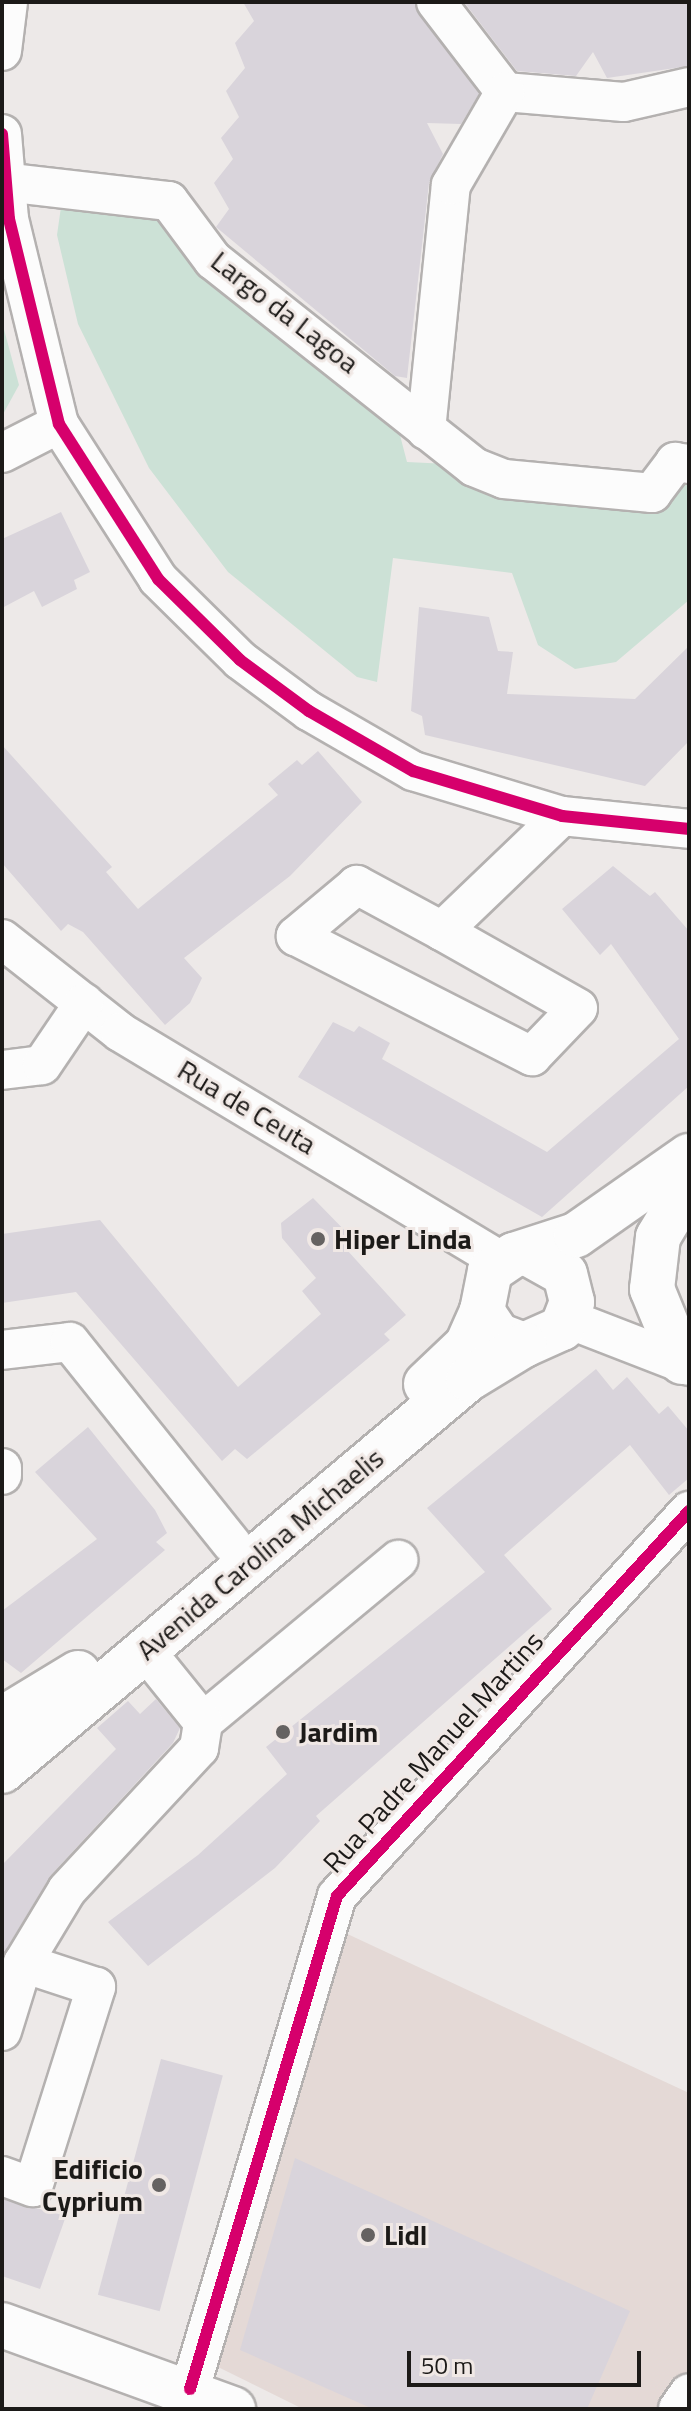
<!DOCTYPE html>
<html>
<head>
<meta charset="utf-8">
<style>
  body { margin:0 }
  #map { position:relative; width:691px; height:2411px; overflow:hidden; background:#ede9e8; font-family:"Titillium Web",sans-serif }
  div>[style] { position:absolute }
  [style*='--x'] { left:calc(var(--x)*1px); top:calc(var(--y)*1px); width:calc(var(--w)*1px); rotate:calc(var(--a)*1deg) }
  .built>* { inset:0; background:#e4d9d6 }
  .green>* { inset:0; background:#cce1d6 }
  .building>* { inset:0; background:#d9d4db; transform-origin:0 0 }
  .roads { filter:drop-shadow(2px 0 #b4b1b0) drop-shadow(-2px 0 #b4b1b0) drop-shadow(0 2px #b4b1b0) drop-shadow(0 -2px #b4b1b0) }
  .minor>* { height:38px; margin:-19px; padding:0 19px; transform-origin:19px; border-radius:19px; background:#fcfcfc }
  .tertiary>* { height:44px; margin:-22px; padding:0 22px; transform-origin:22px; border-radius:22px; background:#fcfcfc }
  .cycleway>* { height:12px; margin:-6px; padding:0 6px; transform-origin:6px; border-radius:6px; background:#d6006c }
  .dots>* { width:22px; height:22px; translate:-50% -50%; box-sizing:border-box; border:4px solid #f0e8e5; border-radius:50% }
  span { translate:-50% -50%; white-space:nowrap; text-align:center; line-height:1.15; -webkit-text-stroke:6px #f0e8e5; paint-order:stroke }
  .street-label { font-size:28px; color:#1c1a18 }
  .poi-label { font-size:28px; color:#1c1a18; font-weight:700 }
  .left { translate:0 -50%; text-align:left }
  .right { translate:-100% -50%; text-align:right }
  .frame { position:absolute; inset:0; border:4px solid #1c1a18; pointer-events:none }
  .scale { position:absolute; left:407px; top:2351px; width:234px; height:36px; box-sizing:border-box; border:4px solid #1c1a18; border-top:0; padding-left:10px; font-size:24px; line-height:28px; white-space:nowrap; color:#1c1a18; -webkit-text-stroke:6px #f0e8e5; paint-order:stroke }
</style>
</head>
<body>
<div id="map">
  <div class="built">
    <div style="clip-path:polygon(341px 1931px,689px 2093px,689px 2370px,661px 2409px,303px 2409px,216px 2366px)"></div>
  </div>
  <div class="green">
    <div style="clip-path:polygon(62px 200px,154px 210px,396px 420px,407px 462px,689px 476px,689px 600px,616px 662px,575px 669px,538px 645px,512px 573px,393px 558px,377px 682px,357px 677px,228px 572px,149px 468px,78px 324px,57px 235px)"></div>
    <div style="clip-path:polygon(2px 322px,19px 385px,2px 416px)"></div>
  </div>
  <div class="building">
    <div style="clip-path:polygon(243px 2px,414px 2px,479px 94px,461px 124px,427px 123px,443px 154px,429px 183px,407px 378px,395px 376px,216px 227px,229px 209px,214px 183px,233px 159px,221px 138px,239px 117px,226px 91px,245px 68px,235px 43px,254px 21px)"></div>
    <div style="clip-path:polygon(464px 2px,689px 2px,689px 66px,607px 78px,593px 52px,576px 76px,517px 71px)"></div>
    <div style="clip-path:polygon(61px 512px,90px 572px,74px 580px,77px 589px,42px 607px,34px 591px,2px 608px,2px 539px)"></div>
    <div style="clip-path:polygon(419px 607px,489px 617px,498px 651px,513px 652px,507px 694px,635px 699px,689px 646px,689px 741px,645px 786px,425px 735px,422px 716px,411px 711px)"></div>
    <div style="clip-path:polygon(2px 745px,112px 867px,106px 872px,138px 909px,278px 795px,268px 784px,297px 760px,302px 765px,318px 751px,362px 802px,290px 876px,184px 958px,202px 978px,190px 1003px,165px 1025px,83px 932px,68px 924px,61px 931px,2px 863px)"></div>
    <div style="clip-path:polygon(613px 866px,650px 896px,655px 892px,689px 931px,689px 1086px,542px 1217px,298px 1077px,333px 1022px,354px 1032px,359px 1026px,390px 1043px,382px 1059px,547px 1152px,679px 1039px,611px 944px,600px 955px,562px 909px)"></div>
    <div style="clip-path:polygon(313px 1198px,355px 1241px,347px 1250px,406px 1315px,384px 1334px,390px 1340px,247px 1459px,235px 1449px,222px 1461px,76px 1292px,2px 1303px,2px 1234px,100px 1220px,238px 1387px,321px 1314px,302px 1291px,316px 1278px,282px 1238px,281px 1223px)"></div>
    <div style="clip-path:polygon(596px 1369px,613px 1390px,627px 1377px,659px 1414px,668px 1406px,689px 1431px,689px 1478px,669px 1495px,630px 1445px,504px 1555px,552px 1609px,316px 1816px,320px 1821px,275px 1868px,148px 1966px,108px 1922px,198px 1855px,287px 1774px,266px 1747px,485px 1572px,427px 1508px)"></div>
    <div style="clip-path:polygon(88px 1427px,155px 1510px,167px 1533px,156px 1542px,165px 1550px,21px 1673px,2px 1659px,2px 1611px,97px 1539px,35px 1472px)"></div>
    <div style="clip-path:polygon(156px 1699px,180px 1728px,173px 1743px,51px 1875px,2px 1956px,2px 1865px,116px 1749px,97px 1728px,128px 1701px,140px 1714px)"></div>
    <div style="left:161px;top:2059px;width:64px;height:244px;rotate:15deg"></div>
    <div style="clip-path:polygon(295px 2158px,630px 2311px,587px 2409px,373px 2409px,240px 2350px)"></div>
    <div style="clip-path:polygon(2px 2199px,66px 2216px,40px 2289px,2px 2276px)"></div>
  </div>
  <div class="roads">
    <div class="minor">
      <div style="--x:436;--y:2;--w:113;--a:52.5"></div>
      <div style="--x:505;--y:92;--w:119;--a:4.8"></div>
      <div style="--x:624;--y:102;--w:67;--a:-13"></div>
      <div style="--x:2;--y:51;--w:49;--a:-83"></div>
      <div style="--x:2;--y:134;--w:85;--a:85.3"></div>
      <div style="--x:9;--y:219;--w:211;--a:76.3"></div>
      <div style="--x:59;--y:424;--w:184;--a:57.4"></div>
      <div style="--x:158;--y:579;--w:115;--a:44.6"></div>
      <div style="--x:240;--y:660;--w:86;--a:36.5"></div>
      <div style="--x:309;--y:711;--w:120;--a:30"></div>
      <div style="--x:413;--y:771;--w:156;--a:16.8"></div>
      <div style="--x:562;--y:816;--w:128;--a:5.8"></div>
      <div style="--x:4;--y:182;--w:166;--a:6.6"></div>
      <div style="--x:169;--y:201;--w:74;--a:53.3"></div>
      <div style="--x:213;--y:260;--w:333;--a:38.4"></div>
      <div style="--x:474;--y:467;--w:32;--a:22"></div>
      <div style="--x:504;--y:479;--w:149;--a:5.4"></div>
      <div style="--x:652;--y:493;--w:39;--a:-53"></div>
      <div style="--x:675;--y:462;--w:14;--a:8"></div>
      <div style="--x:426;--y:430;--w:246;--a:-84.2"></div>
      <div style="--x:451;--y:185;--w:108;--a:-59.9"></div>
      <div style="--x:2;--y:453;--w:64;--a:-27"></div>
      <div style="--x:442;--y:931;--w:97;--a:-151.6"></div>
      <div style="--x:357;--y:885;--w:80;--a:140.1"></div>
      <div style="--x:296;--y:936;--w:265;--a:27"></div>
      <div style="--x:532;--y:1056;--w:66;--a:-46.2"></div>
      <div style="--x:578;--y:1008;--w:156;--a:-150.5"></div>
      <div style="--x:442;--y:931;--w:166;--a:-43.8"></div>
      <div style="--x:2;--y:939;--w:150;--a:38.2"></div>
      <div style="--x:120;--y:1032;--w:445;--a:31"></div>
      <div style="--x:2;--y:1070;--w:40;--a:-7.1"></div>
      <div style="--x:42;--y:1065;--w:75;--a:-55.9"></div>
      <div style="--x:568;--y:1319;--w:130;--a:21.2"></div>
      <div style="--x:2;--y:1350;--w:68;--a:-6.7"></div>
      <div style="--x:70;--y:1342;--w:259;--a:51.3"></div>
      <div style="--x:2;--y:1468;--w:7;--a:90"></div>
      <div style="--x:203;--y:1722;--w:254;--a:-39.7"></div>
      <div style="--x:2;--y:2031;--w:71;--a:-72.8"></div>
      <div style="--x:23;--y:1963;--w:85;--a:-58.9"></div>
      <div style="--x:67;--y:1890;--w:194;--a:-47.1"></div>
      <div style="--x:199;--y:1748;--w:26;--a:-81"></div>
      <div style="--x:203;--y:1722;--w:92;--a:-128.9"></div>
      <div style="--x:2;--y:2176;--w:33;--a:20"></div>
      <div style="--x:33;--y:2187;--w:210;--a:-72.5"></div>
      <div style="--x:96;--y:1987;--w:77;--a:-161.8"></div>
      <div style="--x:190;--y:2389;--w:514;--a:-73.4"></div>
      <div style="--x:337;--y:1896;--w:522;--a:-47.56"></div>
      <div style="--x:678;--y:2409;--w:19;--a:-55"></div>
    </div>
    <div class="tertiary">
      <div style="--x:529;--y:1254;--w:41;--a:29.1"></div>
      <div style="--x:565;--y:1274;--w:29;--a:76"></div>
      <div style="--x:572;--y:1302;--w:28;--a:111"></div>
      <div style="--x:562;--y:1328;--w:42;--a:155.9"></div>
      <div style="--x:524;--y:1345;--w:28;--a:-159"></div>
      <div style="--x:498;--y:1335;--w:29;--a:-124"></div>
      <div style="--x:482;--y:1311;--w:41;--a:-78.7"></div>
      <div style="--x:490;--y:1271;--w:29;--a:-34"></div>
      <div style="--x:514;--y:1255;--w:65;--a:-17.9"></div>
      <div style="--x:576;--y:1235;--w:138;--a:-35"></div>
      <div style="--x:682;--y:1362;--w:79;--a:-112.3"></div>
      <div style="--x:652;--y:1289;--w:52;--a:-83.4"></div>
      <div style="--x:658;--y:1237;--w:47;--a:-59"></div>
      <div style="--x:426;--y:1384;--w:57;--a:-43.6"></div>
      <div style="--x:467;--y:1345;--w:37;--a:-66"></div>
      <div style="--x:2;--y:1719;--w:89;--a:-31.2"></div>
      <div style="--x:2;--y:1771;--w:609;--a:-40.07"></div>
      <div style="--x:468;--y:1379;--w:66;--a:-31.3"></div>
      <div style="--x:2;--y:2325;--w:246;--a:20"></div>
    </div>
  </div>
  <div class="cycleway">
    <div style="--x:2;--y:134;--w:85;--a:85.3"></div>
    <div style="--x:9;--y:219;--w:211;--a:76.3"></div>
    <div style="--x:59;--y:424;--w:184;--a:57.4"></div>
    <div style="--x:158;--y:579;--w:115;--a:44.6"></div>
    <div style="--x:240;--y:660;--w:86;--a:36.5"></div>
    <div style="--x:309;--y:711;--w:120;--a:30"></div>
    <div style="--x:413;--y:771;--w:156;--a:16.8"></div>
    <div style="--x:562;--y:816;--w:128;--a:5.8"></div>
    <div style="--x:190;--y:2389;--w:514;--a:-73.4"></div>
    <div style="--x:337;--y:1896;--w:522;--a:-47.56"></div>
  </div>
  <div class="dots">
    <div style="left:318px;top:1239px;background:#656261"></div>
    <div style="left:283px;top:1732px;background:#656261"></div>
    <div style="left:159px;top:2185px;background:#656261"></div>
    <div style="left:368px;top:2235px;background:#656261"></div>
  </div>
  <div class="street-label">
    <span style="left:285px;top:312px;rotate:38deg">Largo da Lagoa</span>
    <span style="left:247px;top:1107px;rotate:31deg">Rua de Ceuta</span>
    <span style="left:260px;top:1554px;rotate:-40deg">Avenida Carolina Michaelis</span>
    <span style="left:433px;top:1752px;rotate:-48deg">Rua Padre Manuel Martins</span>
  </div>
  <div class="poi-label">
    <span class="left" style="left:334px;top:1239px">Hiper Linda</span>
    <span class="left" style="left:299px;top:1732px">Jardim</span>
    <span class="right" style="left:143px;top:2185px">Edificio<br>Cyprium</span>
    <span class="left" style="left:384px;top:2235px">Lidl</span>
  </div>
  <div class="frame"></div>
  <div class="scale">50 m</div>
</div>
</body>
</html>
